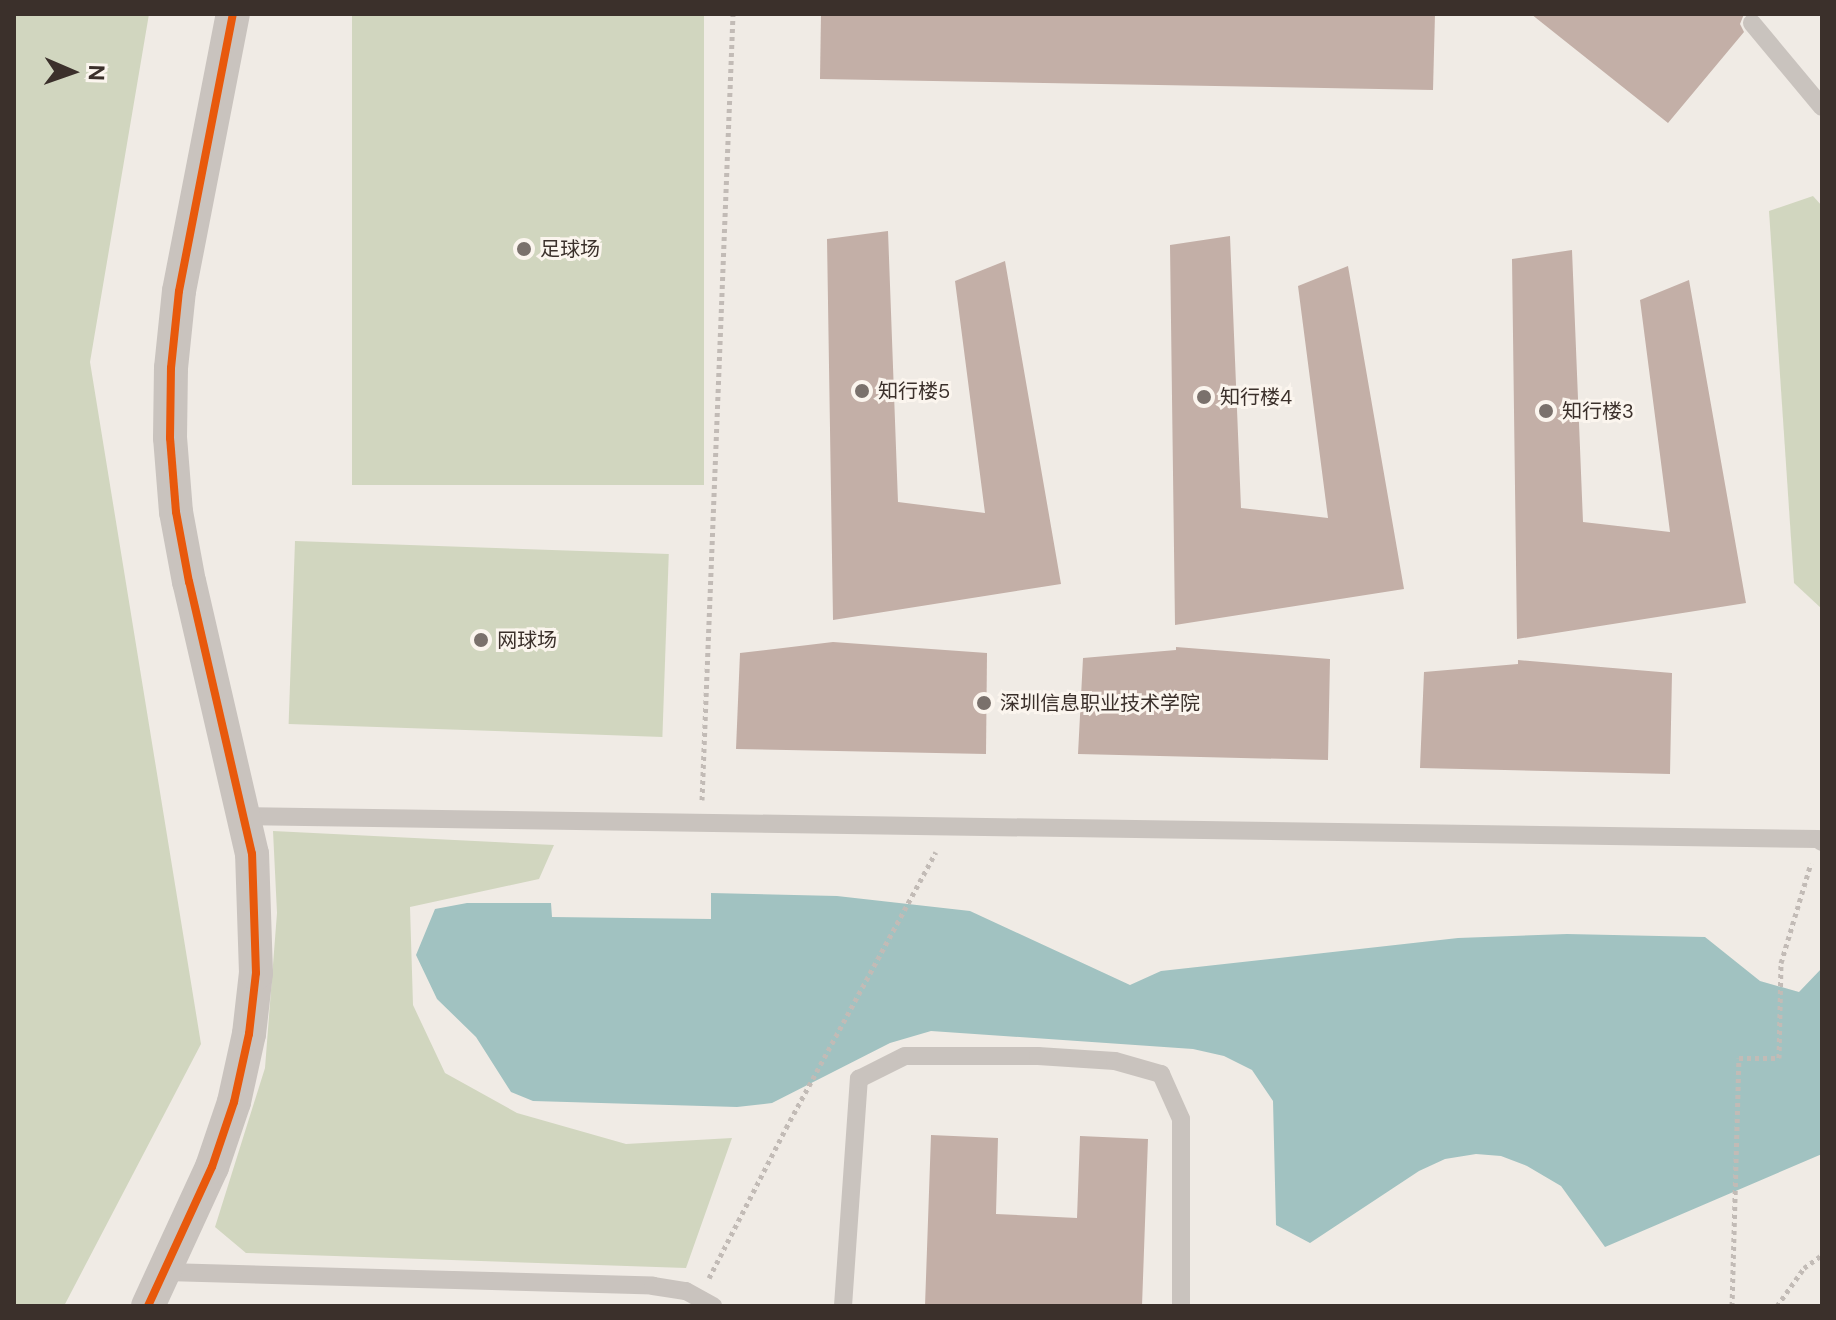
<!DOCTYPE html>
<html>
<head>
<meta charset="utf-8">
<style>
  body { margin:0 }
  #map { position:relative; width:1836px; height:1320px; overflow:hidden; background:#f0ebe5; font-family:"DM Sans","Noto Sans SC",sans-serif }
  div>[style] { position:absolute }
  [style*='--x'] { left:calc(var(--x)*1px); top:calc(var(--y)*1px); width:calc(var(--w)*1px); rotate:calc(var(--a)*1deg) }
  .green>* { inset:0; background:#d1d6bf; transform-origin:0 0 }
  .water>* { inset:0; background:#a1c2c1 }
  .building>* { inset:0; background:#c3afa7 }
  .path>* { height:5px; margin-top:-2.5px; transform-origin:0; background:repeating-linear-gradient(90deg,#c2bbb6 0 4px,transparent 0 8px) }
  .lane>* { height:18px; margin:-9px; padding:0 9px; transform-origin:9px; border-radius:9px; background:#c9c3be }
  .street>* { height:34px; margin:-17px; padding:0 17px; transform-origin:17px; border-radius:17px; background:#c9c3be }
  .cycleway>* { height:8px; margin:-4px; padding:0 4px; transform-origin:4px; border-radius:4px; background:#e8590c }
  .dots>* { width:22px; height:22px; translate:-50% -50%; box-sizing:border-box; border:4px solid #fbf5ee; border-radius:50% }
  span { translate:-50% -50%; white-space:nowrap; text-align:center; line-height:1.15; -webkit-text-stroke:6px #fbf5ee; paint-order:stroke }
  .poi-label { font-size:20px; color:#3b302b }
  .left { translate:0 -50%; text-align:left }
  .frame { position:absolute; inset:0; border:16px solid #3b302b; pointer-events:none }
  .north { position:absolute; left:32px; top:32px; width:80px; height:80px; -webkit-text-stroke:6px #fbf5ee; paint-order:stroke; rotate:92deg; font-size:22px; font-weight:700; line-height:32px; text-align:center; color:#3b302b }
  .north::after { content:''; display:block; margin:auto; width:28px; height:36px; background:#3b302b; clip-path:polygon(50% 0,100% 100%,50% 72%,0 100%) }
</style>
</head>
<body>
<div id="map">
  <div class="green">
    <div style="clip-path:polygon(14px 14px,149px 14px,90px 362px,201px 1044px,64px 1306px,14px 1306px)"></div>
    <div style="left:352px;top:14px;width:352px;height:471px"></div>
    <div style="clip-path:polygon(1813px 196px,1822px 206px,1822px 609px,1794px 583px,1769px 211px)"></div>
    <div style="left:295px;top:541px;width:374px;height:183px;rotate:2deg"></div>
    <div style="clip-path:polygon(273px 831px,554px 845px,539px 879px,410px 907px,413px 1005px,445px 1073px,517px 1113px,626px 1144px,732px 1138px,686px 1268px,246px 1253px,215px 1227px,265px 1068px,277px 913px)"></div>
  </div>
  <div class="water">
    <div style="clip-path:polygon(711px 893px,837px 896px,970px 911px,1130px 985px,1161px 971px,1458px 938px,1567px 934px,1705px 937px,1760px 981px,1799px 992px,1822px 968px,1822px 1154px,1605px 1247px,1561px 1186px,1527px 1166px,1501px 1156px,1476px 1154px,1445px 1159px,1419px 1171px,1310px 1243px,1276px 1225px,1273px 1101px,1252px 1070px,1224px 1056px,1193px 1049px,931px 1031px,890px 1043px,772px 1103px,737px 1107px,533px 1101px,511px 1092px,476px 1037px,437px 999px,416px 955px,435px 909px,467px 903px,551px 903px,552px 917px,711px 919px)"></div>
  </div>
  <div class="building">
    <div style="clip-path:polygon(821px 14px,1435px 14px,1433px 90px,820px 79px)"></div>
    <div style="clip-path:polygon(1531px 14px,1744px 14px,1740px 24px,1744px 32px,1668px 123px)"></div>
    <div style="clip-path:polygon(888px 231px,898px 502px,985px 513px,955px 281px,1005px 261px,1061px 584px,833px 620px,827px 239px)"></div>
    <div style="clip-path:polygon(1230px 236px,1241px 508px,1328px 518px,1298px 286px,1348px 266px,1404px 589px,1175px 625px,1170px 245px)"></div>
    <div style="clip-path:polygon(1572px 250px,1583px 522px,1670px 532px,1640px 300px,1689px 280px,1746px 603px,1517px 639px,1512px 259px)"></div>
    <div style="clip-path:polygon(833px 642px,987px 653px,986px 754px,736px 749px,740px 653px)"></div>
    <div style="clip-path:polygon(1176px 647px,1330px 659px,1328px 760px,1078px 754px,1083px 658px,1176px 650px)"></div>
    <div style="clip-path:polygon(1518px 660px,1672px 673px,1670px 774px,1420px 768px,1424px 672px,1518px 664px)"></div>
    <div style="clip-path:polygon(931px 1135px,998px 1138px,996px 1214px,1077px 1218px,1080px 1136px,1148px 1139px,1142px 1306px,925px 1306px)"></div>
  </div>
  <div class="path">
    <div style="--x:702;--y:800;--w:787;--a:-87.74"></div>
    <div style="--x:709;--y:1278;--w:169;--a:-62.8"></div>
    <div style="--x:786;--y:1128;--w:314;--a:-61.5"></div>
    <div style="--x:1732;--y:1306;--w:248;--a:-88.4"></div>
    <div style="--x:1739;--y:1058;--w:40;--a:0"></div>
    <div style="--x:1779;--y:1058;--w:95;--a:-88.8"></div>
    <div style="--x:1781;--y:963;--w:104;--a:-73.3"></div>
    <div style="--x:1777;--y:1306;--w:47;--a:-54.6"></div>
    <div style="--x:1804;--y:1268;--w:22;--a:-36"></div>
  </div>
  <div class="lane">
    <div style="--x:1752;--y:23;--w:109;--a:50.2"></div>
    <div style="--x:242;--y:816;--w:1576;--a:0.84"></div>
    <div style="--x:1818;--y:839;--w:5;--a:37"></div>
    <div style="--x:166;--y:1272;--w:487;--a:1.6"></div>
    <div style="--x:653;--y:1286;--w:33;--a:9"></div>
    <div style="--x:686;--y:1291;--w:31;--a:29"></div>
    <div style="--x:843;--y:1306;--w:228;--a:-86"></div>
    <div style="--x:859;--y:1079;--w:51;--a:-26.6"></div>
    <div style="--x:905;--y:1056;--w:133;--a:0"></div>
    <div style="--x:1038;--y:1056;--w:77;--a:3.7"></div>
    <div style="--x:1115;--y:1061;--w:48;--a:15.8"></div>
    <div style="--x:1161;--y:1074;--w:49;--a:66"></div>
    <div style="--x:1181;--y:1119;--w:187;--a:90"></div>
  </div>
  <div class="street">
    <div style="--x:148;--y:1306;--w:153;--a:-65.3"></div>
    <div style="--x:212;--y:1167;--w:69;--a:-71.3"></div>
    <div style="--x:234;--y:1102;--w:70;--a:-77.6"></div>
    <div style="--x:249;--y:1034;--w:61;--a:-83.5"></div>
    <div style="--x:256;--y:973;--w:119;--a:-91.9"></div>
    <div style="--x:252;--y:854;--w:279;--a:-103"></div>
    <div style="--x:189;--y:582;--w:71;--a:-100.5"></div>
    <div style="--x:176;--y:512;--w:74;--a:-94.6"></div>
    <div style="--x:170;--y:438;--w:70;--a:-89.2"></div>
    <div style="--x:171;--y:368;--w:77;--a:-84.1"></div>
    <div style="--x:179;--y:291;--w:282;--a:-79"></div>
  </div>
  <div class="cycleway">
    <div style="--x:148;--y:1306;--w:153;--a:-65.3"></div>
    <div style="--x:212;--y:1167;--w:69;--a:-71.3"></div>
    <div style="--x:234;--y:1102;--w:70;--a:-77.6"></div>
    <div style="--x:249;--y:1034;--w:61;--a:-83.5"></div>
    <div style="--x:256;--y:973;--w:119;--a:-91.9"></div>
    <div style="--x:252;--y:854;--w:279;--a:-103"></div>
    <div style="--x:189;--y:582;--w:71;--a:-100.5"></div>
    <div style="--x:176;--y:512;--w:74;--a:-94.6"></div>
    <div style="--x:170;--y:438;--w:70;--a:-89.2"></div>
    <div style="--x:171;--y:368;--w:77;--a:-84.1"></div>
    <div style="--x:179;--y:291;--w:282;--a:-79"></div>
  </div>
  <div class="dots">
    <div style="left:524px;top:249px;background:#7a716c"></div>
    <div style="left:862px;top:391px;background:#7a716c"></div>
    <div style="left:1204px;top:397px;background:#7a716c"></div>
    <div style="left:1546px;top:411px;background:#7a716c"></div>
    <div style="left:481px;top:640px;background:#7a716c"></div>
    <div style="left:984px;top:703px;background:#7a716c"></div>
  </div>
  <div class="poi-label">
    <span class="left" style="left:540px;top:249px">足球场</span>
    <span class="left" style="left:878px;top:391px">知行楼5</span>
    <span class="left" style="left:1220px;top:397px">知行楼4</span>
    <span class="left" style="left:1562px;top:411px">知行楼3</span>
    <span class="left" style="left:497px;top:640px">网球场</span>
    <span class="left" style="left:1000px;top:703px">深圳信息职业技术学院</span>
  </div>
  <div class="frame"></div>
  <div class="north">N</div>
</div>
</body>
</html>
